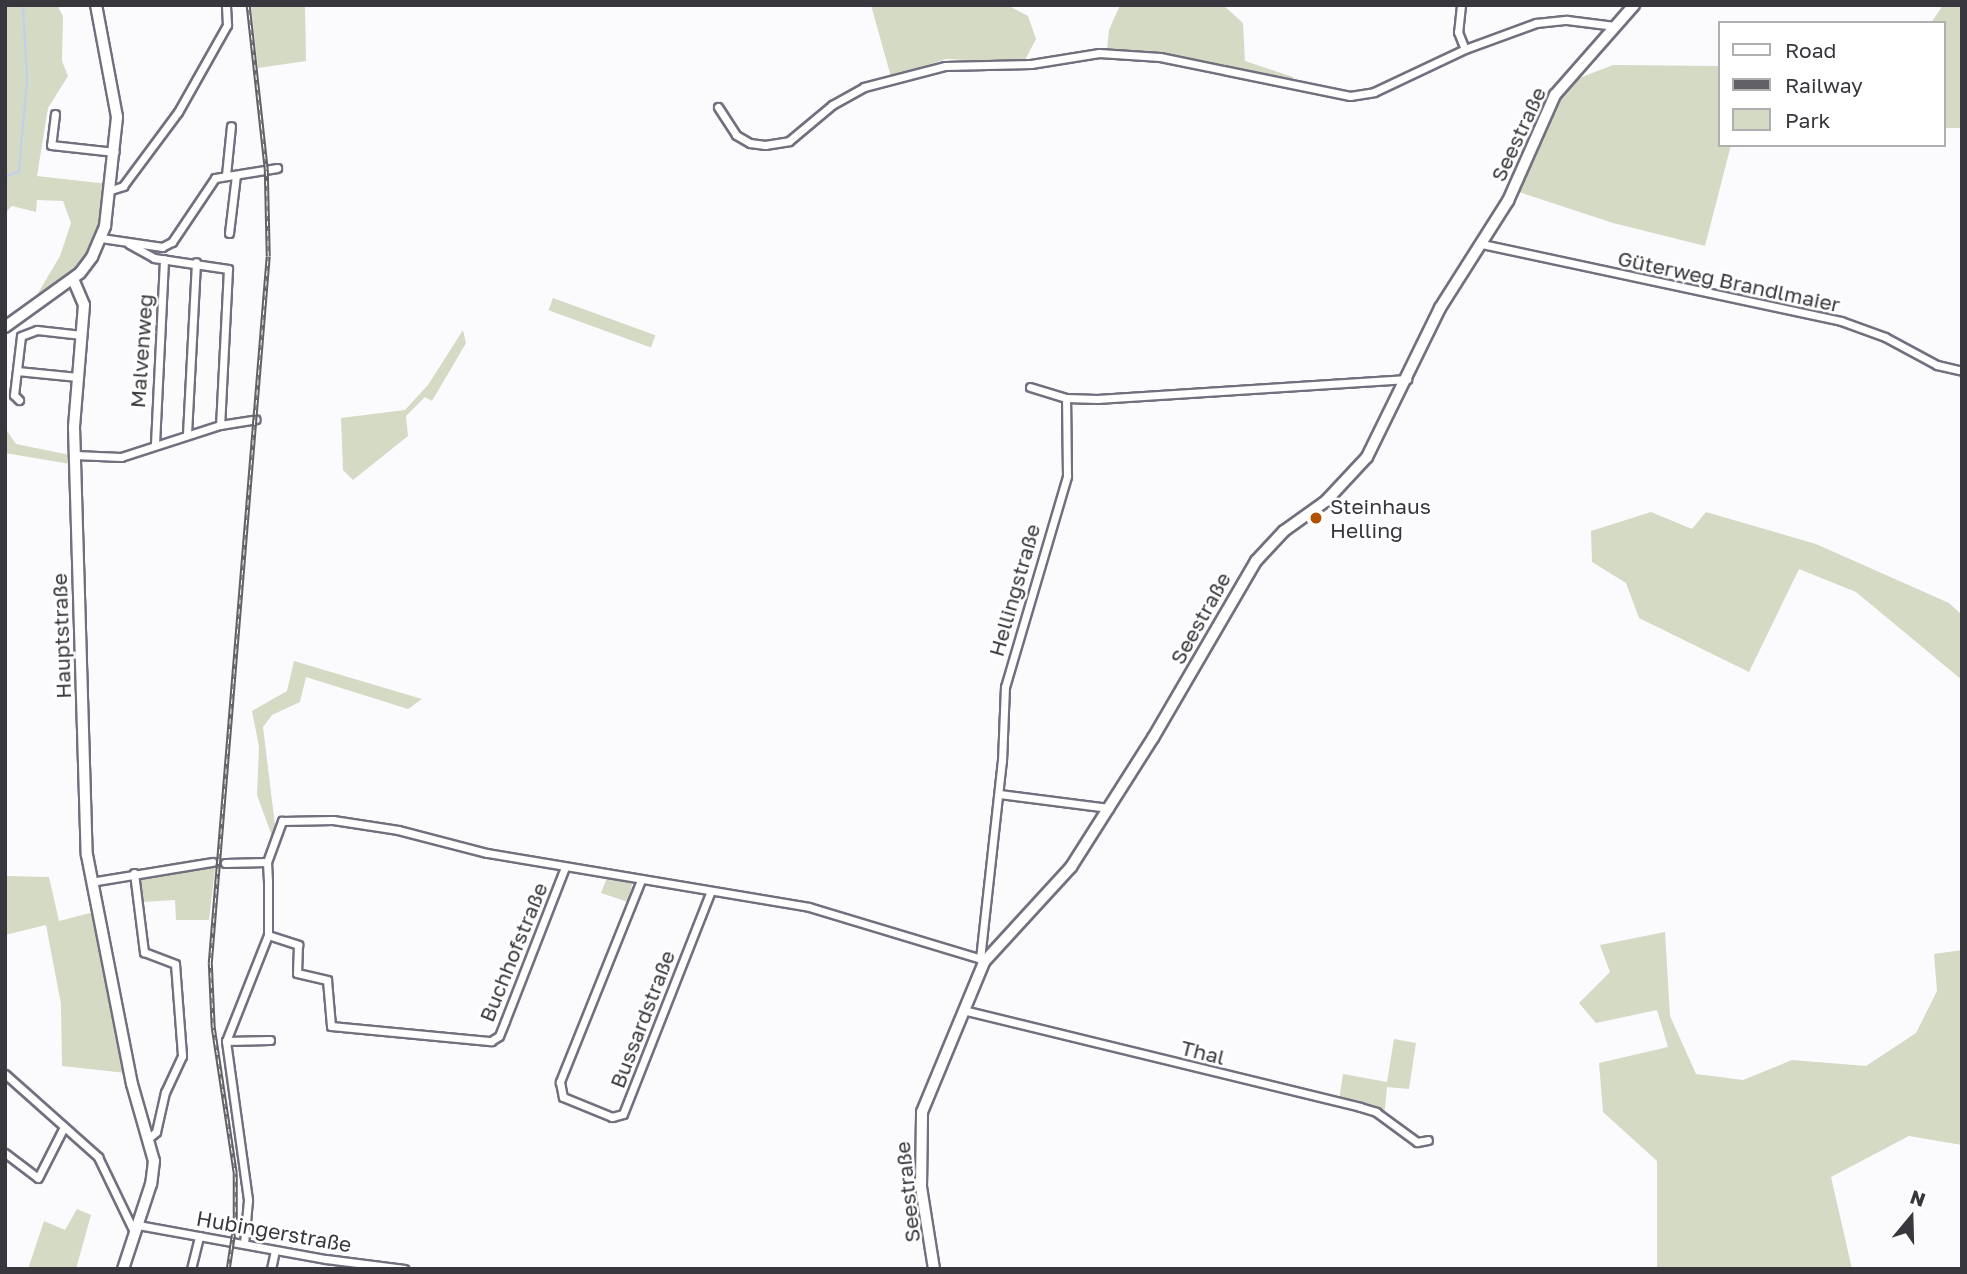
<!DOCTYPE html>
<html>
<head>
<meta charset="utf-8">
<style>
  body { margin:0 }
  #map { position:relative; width:1967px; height:1274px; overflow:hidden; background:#fbfbfe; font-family:"Golos Text",sans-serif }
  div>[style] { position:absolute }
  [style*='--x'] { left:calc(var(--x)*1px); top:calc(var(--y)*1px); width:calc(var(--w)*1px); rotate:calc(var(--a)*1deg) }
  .green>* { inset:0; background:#d4dac4; transform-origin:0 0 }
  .stream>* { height:2px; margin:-1px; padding:0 1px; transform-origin:1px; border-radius:1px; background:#c0d0ec }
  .roads { filter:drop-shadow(2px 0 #72707e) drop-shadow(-2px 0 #72707e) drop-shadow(0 2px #72707e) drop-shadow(0 -2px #72707e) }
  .street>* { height:7px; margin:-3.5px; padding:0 3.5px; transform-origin:3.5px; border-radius:3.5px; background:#fff }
  .secondary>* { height:10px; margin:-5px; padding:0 5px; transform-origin:5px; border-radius:5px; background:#fff }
  .rail>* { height:4.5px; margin-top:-2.25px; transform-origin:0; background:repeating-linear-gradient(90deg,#fff 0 5px,#616166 0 10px); box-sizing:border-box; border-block:2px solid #616166 }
  .dots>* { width:19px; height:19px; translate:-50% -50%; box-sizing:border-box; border:4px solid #fff; border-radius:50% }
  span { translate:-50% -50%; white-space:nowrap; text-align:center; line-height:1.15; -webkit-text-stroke:5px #fff; paint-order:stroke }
  .street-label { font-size:21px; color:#37373d }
  .poi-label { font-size:21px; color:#37373d }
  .left { translate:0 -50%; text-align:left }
  .frame { position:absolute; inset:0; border:7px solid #37373d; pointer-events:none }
  .legend { position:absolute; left:1718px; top:21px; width:228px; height:126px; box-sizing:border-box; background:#fff; border:2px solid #afafb1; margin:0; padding:9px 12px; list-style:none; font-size:21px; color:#37373d }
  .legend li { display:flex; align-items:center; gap:14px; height:35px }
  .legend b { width:35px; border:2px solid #afafb1 }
  .north { position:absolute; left:1876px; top:1183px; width:70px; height:70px; -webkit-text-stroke:5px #fff; paint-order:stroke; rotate:19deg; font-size:19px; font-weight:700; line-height:28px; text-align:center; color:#37373d }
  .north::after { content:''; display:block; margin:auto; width:24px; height:32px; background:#37373d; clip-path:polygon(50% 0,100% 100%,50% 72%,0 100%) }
</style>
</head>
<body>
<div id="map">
  <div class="green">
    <div style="clip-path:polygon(5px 5px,57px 5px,63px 16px,62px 61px,68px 76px,48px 108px,37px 176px,108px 184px,103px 223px,91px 254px,72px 276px,34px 300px,60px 256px,71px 223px,63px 201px,37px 200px,36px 212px,12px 206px,5px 213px)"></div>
    <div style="clip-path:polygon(251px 5px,305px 5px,306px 61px,258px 68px)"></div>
    <div style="clip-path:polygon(871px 5px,1007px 5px,1028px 16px,1036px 39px,1024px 62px,946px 59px,891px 77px)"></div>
    <div style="clip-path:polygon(1120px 5px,1223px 5px,1243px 23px,1245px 61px,1293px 77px,1292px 84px,1156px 53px,1107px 49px,1109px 30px)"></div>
    <div style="clip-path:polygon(1943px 5px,1962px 5px,1962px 128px,1944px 128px,1944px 23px,1931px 23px)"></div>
    <div style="clip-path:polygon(1613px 65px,1720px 66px,1720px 145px,1731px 145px,1705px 246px,1613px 223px,1519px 192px,1550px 113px,1569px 82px)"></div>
    <div style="left:553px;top:298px;width:109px;height:13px;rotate:20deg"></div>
    <div style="clip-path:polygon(463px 330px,466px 343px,432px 401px,425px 397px,406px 416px,408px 436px,353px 480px,343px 470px,341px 418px,405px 410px,428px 385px)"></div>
    <div style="clip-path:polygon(5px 428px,16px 444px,70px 455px,70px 464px,5px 453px)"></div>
    <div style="clip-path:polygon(1651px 512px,1692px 529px,1706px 512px,1816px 544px,1949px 603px,1962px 615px,1962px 680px,1856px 592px,1799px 569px,1749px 672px,1639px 618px,1626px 583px,1592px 562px,1591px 531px)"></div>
    <div style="clip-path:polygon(294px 661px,422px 699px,408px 709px,306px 677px,300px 702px,272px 715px,263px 727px,275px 825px,272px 836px,257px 795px,259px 747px,252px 711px,287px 691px)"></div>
    <div style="clip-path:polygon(196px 859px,216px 860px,209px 920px,176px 920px,175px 900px,142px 902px,140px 869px)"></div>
    <div style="clip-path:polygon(608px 875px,633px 880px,628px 902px,601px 893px)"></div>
    <div style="clip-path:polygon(7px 876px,49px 877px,59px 921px,94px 912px,126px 1073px,62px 1066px,61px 1004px,46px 925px,5px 935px)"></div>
    <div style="clip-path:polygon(1665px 932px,1670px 1016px,1696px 1074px,1743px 1080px,1792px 1060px,1866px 1066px,1916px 1033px,1937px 991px,1934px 954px,1962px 950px,1962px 1145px,1909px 1136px,1831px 1177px,1852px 1269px,1657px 1269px,1657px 1161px,1603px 1112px,1599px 1063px,1668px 1047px,1657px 1010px,1596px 1023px,1579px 1003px,1610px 972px,1600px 945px)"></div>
    <div style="clip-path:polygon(1394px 1039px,1416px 1043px,1409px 1089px,1387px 1087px,1384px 1119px,1364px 1109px,1338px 1107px,1343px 1074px,1387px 1082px)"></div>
    <div style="clip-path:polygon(77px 1209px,91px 1215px,76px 1269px,28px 1269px,44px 1221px,65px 1230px)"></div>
  </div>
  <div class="stream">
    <div style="--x:5;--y:177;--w:15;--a:-23"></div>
    <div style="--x:19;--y:171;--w:89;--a:-84.9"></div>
    <div style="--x:27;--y:82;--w:77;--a:-93"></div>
  </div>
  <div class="roads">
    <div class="street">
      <div style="--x:1461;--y:5;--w:27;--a:96"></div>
      <div style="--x:1458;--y:32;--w:18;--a:68"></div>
      <div style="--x:718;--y:107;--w:33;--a:57"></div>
      <div style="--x:736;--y:135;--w:16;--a:30"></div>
      <div style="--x:750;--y:143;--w:15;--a:8"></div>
      <div style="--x:765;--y:145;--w:24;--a:-9"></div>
      <div style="--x:789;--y:141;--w:56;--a:-39.9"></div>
      <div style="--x:832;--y:105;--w:37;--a:-29"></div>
      <div style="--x:864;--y:87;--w:84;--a:-14.5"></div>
      <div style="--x:945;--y:66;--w:86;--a:-1.3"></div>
      <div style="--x:1031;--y:64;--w:69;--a:-9.2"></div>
      <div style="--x:1099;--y:53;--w:61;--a:3.8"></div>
      <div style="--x:1160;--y:57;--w:194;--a:11.6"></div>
      <div style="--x:1350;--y:96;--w:24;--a:-9"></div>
      <div style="--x:1374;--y:92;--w:101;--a:-25.3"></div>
      <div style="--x:1465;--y:49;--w:76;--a:-20.1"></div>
      <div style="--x:1536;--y:23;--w:31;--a:-6"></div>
      <div style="--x:1567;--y:20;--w:48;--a:7.1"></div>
      <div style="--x:55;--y:114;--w:31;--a:97"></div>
      <div style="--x:51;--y:145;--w:64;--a:6.2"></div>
      <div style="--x:226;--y:175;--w:49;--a:-84.2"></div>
      <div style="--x:111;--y:190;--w:13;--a:-18"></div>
      <div style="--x:123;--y:186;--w:92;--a:-53.4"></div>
      <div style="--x:178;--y:112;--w:100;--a:-60.6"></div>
      <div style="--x:227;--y:25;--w:20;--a:-93"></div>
      <div style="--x:229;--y:233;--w:58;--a:-83.1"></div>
      <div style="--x:101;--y:238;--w:62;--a:8.4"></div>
      <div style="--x:162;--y:247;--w:11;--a:-27"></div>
      <div style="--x:172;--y:242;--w:77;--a:-56.1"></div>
      <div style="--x:215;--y:178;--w:63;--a:-9.2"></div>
      <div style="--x:129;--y:244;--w:29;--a:29"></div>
      <div style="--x:154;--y:258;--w:75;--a:8.5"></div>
      <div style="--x:228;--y:269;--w:156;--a:92.9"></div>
      <div style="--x:1482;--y:244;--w:367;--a:12.1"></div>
      <div style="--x:1841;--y:321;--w:47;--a:20"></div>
      <div style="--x:1885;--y:337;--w:59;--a:28.3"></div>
      <div style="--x:1937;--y:365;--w:26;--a:13"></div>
      <div style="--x:17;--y:371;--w:61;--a:5.6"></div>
      <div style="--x:1030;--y:387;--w:38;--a:17"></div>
      <div style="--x:1066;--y:398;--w:31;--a:2"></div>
      <div style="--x:1097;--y:399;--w:311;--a:-3.7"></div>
      <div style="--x:19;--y:400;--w:7;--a:-135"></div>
      <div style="--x:14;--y:395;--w:59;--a:-83.2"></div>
      <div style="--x:21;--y:336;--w:17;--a:-21"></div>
      <div style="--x:37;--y:330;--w:45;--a:6.3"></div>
      <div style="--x:187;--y:434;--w:172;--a:-87"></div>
      <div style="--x:155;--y:444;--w:185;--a:-87.2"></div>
      <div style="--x:75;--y:455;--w:46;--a:2.5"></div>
      <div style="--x:121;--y:457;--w:104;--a:-17.9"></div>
      <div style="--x:220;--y:425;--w:36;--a:-9"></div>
      <div style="--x:999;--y:794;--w:111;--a:7.3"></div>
      <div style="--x:267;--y:862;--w:44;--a:-69.9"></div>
      <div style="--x:282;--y:821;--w:51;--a:-1.1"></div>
      <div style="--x:333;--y:820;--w:66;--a:8.7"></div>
      <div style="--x:398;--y:830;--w:92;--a:14.5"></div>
      <div style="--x:487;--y:853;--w:326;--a:9.5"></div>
      <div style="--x:809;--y:907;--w:177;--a:16.8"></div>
      <div style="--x:225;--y:863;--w:42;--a:-1.4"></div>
      <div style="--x:267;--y:862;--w:19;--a:87"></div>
      <div style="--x:268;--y:881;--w:54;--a:90"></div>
      <div style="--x:268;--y:935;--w:114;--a:111.6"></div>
      <div style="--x:226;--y:1041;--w:161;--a:82.1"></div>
      <div style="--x:248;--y:1200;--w:44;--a:95.2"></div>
      <div style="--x:134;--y:873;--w:80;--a:82.8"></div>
      <div style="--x:144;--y:952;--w:33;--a:21"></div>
      <div style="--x:175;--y:964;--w:92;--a:85.6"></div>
      <div style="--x:182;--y:1056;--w:40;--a:115"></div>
      <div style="--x:165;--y:1092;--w:41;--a:102.7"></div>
      <div style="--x:156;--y:1132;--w:8;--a:140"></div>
      <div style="--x:641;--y:880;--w:218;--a:111.9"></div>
      <div style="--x:560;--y:1082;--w:15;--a:79"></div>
      <div style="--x:563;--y:1097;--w:53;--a:22.2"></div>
      <div style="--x:612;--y:1117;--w:11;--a:-15"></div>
      <div style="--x:623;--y:1114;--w:238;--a:-68.5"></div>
      <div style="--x:91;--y:882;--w:123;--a:-9.4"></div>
      <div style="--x:268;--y:935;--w:32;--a:18"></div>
      <div style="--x:298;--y:945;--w:28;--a:92"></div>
      <div style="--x:297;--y:973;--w:31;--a:13"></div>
      <div style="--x:327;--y:980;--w:46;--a:85"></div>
      <div style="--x:331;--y:1026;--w:161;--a:5.4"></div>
      <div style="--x:491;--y:1041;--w:9;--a:-32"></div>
      <div style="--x:499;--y:1036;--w:16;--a:-68"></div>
      <div style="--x:505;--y:1021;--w:165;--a:-68.7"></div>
      <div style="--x:980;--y:959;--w:199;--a:-83.7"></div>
      <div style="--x:1002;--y:761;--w:74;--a:-87.7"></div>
      <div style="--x:1005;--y:687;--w:220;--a:-73.6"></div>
      <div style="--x:1067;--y:476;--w:78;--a:-90.7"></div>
      <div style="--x:963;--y:1010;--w:409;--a:13.7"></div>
      <div style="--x:1360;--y:1107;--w:17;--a:17"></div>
      <div style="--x:1376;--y:1112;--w:51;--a:36.2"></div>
      <div style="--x:1417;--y:1142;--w:11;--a:-10"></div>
      <div style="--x:226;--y:1041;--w:44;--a:-1.3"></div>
      <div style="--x:5;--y:1074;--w:125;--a:41.7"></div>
      <div style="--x:98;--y:1157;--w:85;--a:64.3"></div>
      <div style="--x:5;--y:1153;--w:41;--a:37.1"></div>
      <div style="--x:38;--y:1178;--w:57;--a:-63"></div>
      <div style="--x:138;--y:1225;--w:191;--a:10.3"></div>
      <div style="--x:326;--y:1259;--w:79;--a:7.3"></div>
      <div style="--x:191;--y:1269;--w:34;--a:-76"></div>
      <div style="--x:271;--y:1269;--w:19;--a:-78"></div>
    </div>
    <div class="secondary">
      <div style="--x:73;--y:279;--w:28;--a:67"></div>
      <div style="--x:84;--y:305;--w:122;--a:94.7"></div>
      <div style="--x:74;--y:427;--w:428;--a:88.3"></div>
      <div style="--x:87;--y:855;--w:233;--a:78.9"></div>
      <div style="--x:132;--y:1084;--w:80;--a:74.1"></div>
      <div style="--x:154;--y:1161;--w:23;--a:97"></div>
      <div style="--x:151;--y:1184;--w:89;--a:108.2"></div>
      <div style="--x:5;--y:327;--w:92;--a:-35.8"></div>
      <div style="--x:80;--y:273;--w:20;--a:-53"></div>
      <div style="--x:92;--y:257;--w:34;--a:-67"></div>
      <div style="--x:105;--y:226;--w:110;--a:-83.7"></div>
      <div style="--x:117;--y:117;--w:114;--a:-100.6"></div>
      <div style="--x:934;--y:1269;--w:83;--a:-99"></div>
      <div style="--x:921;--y:1187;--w:75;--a:-89.2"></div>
      <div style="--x:922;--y:1112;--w:162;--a:-67.5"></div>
      <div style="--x:984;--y:962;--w:129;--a:-47.5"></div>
      <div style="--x:1071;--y:867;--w:153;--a:-57.6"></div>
      <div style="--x:1153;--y:738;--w:205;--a:-59.8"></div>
      <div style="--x:1256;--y:561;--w:41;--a:-47"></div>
      <div style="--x:1284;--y:531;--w:52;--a:-35.5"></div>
      <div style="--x:1326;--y:501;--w:60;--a:-47"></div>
      <div style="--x:1367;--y:457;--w:166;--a:-63.9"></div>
      <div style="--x:1440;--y:308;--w:127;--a:-57.6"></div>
      <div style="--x:1508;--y:201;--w:116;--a:-66.1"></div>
      <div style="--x:1555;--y:95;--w:120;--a:-48.7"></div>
    </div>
  </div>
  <div class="rail">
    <div style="--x:228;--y:1269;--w:48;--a:-81.5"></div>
    <div style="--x:235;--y:1222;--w:49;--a:-90"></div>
    <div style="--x:235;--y:1173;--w:147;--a:-98.6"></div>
    <div style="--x:213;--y:1028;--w:65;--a:-92.6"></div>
    <div style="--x:210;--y:963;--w:709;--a:-85.31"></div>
    <div style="--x:268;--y:256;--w:87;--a:-91.3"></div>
    <div style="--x:266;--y:169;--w:165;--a:-96.3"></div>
  </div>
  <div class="dots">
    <div style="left:1316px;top:518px;background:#b15200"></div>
  </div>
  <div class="street-label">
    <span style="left:1518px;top:134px;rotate:-65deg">Seestraße</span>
    <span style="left:1729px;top:281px;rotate:12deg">Güterweg Brandlmaier</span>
    <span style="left:141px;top:351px;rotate:-86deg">Malvenweg</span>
    <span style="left:1014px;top:590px;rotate:-74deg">Hellingstraße</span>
    <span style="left:1200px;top:618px;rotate:-61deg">Seestraße</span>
    <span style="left:61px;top:636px;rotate:-92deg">Hauptstraße</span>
    <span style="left:513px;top:952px;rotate:-68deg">Buchhofstraße</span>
    <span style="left:642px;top:1019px;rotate:-69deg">Bussardstraße</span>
    <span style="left:1203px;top:1052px;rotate:14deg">Thal</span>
    <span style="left:907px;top:1192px;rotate:-96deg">Seestraße</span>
    <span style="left:274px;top:1231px;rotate:10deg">Hubingerstraße</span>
  </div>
  <div class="poi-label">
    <span class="left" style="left:1330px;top:518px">Steinhaus<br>Helling</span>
  </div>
  <div class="frame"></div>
  <ul class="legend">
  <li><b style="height:9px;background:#fff"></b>Road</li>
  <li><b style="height:9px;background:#616166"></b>Railway</li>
  <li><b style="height:19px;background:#d4dac4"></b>Park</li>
  </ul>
  <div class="north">N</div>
</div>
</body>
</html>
